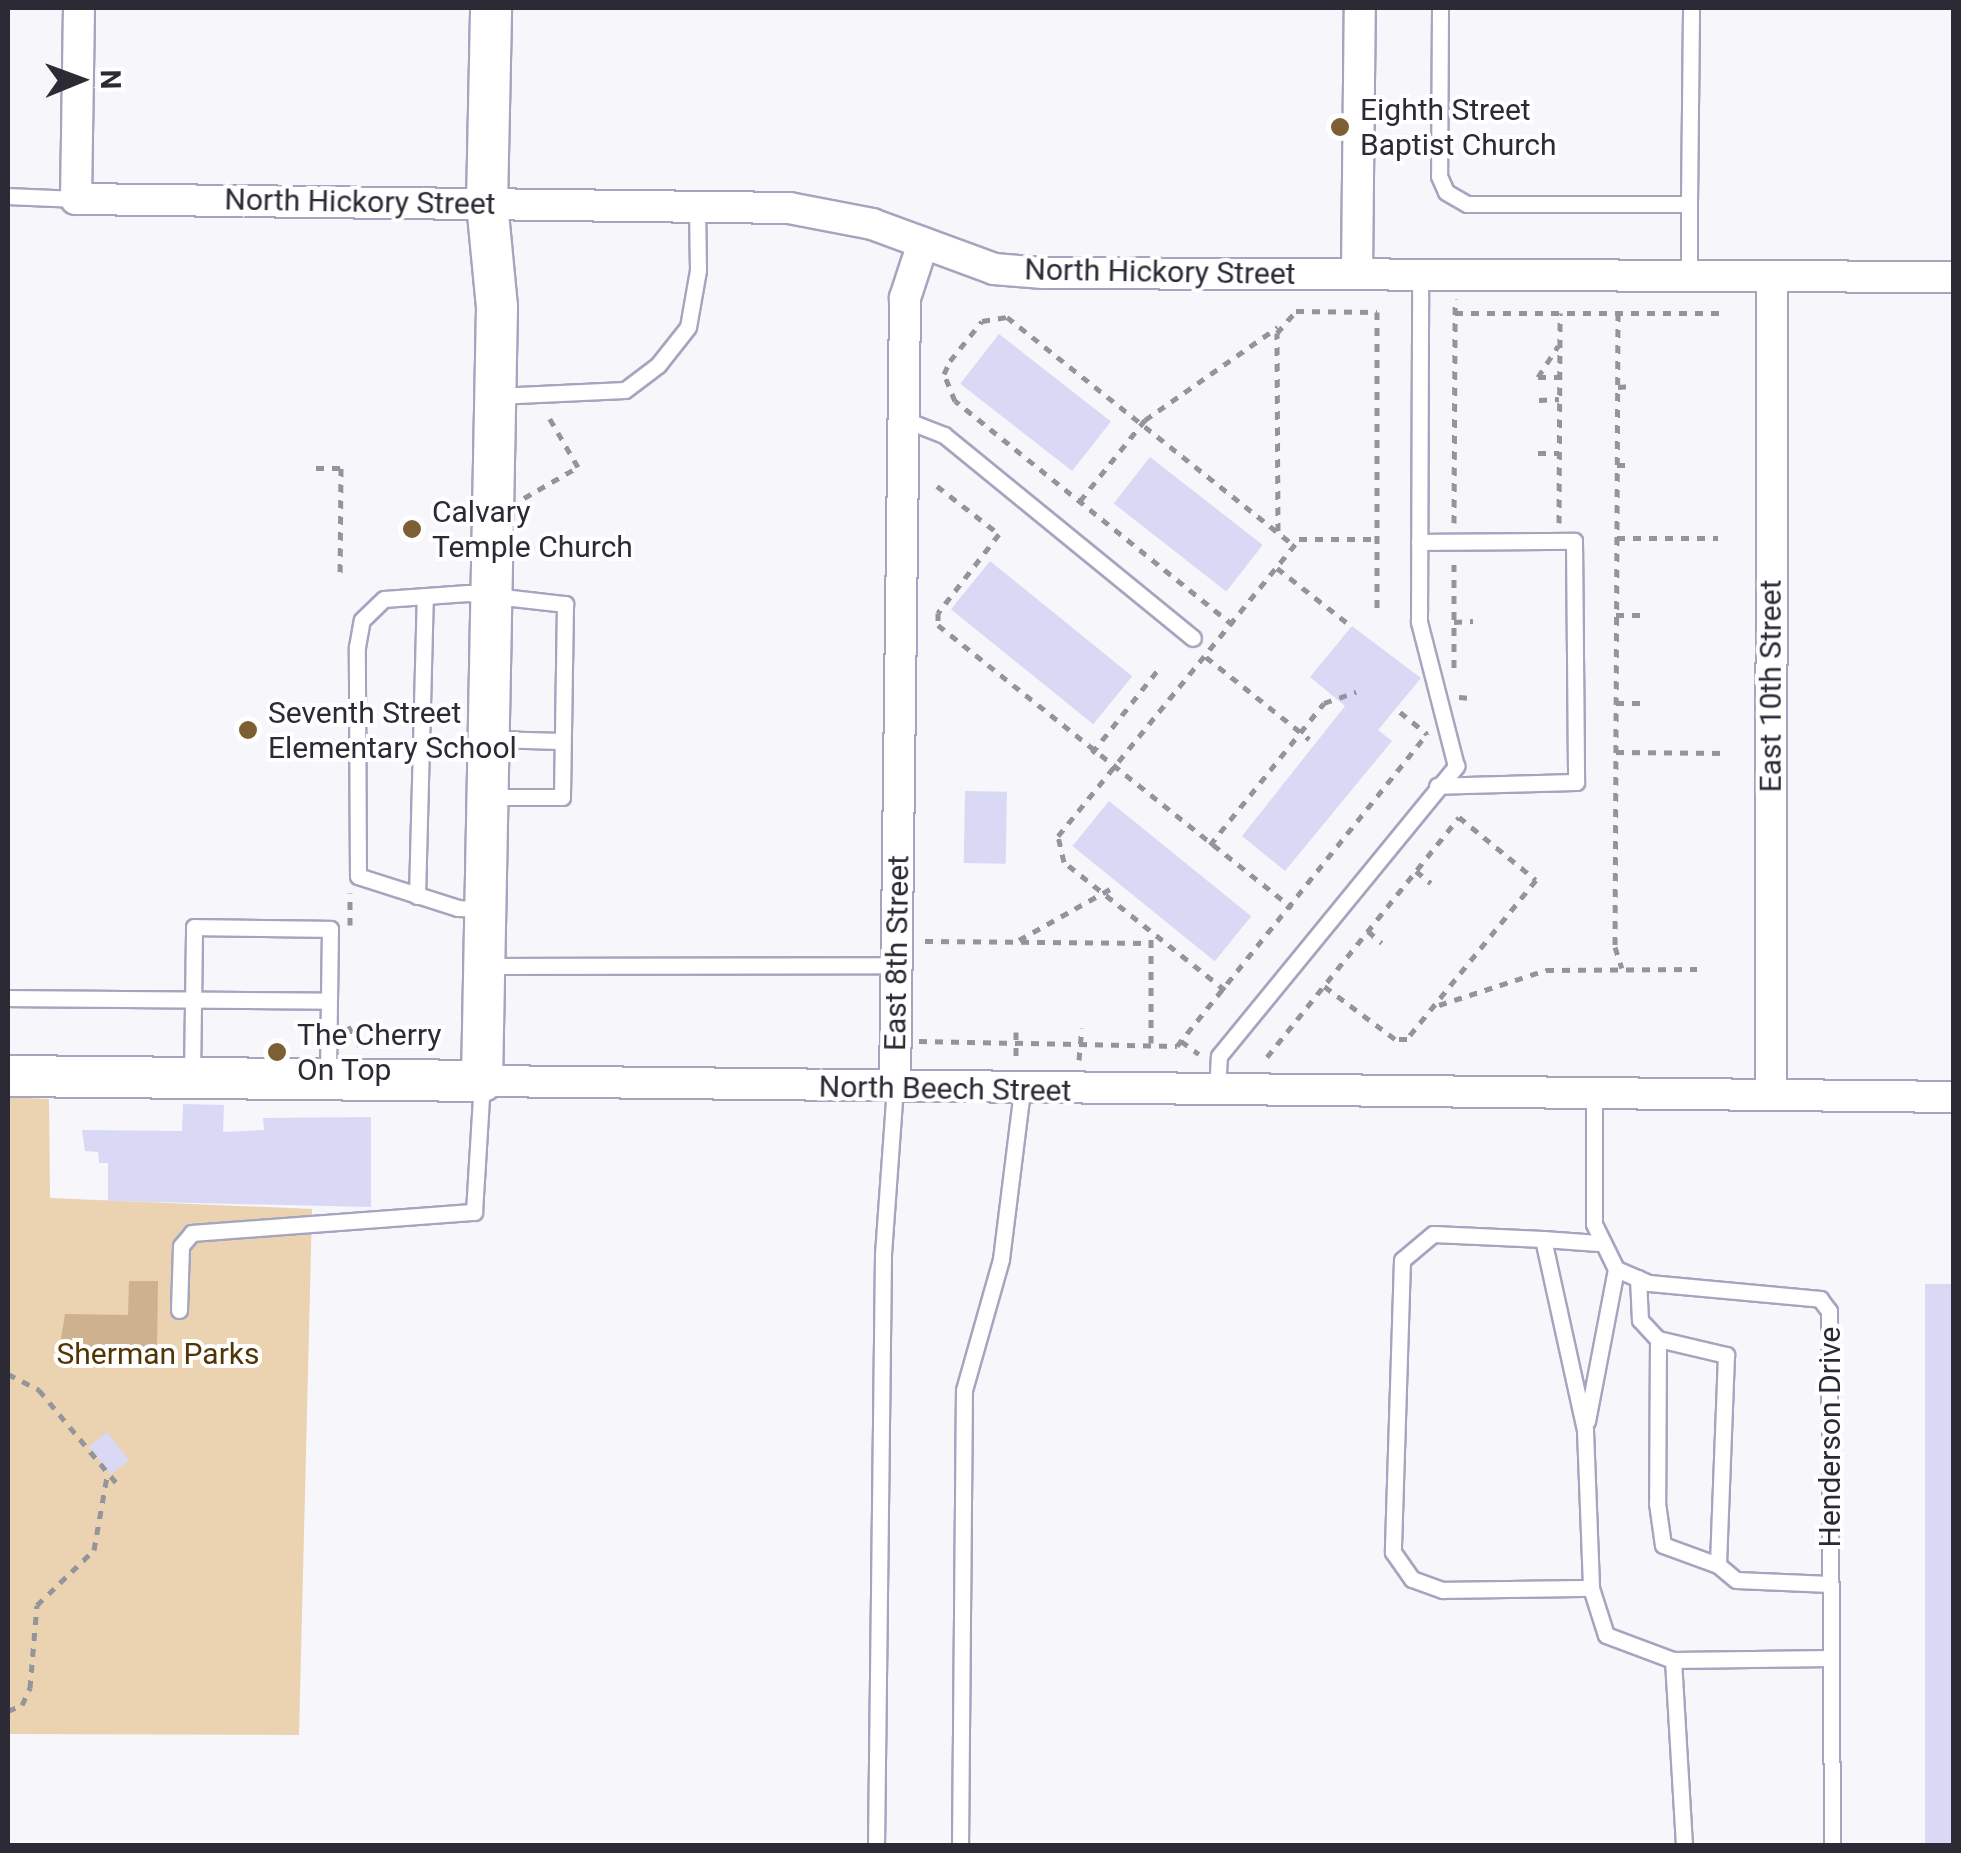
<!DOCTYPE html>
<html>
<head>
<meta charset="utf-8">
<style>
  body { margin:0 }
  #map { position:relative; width:1961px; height:1853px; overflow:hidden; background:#f6f6fb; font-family:Roboto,sans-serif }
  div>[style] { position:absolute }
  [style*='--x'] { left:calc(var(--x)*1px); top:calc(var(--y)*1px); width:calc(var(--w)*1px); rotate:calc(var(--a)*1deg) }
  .green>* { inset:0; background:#ebd2b0 }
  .water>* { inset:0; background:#ceb28d }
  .building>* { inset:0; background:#d9d9f5; transform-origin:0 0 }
  .path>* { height:5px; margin-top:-2.5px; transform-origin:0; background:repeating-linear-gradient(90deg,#94949b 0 8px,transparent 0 16px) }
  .roads { filter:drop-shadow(2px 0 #a5a5bf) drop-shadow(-2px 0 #a5a5bf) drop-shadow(0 2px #a5a5bf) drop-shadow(0 -2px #a5a5bf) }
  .lane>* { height:15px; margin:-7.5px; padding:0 7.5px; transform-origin:7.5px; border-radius:7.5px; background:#fff }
  .street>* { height:30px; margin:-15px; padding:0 15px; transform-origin:15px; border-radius:15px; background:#fff }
  .secondary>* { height:40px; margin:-20px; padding:0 20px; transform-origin:20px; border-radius:20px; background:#fff }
  .dots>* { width:28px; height:28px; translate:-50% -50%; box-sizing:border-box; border:5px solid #fff; border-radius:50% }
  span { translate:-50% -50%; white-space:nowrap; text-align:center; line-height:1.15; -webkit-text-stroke:8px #fff; paint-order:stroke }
  .poi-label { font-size:30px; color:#2b2a35 }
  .left { translate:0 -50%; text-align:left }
  .street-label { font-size:30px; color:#2b2a35 }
  .park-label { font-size:30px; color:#513504 }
  .frame { position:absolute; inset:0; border:10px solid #2b2a35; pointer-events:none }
  .north { position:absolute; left:30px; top:30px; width:100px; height:100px; -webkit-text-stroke:8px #fff; paint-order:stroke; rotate:89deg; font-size:28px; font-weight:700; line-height:40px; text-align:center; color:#2b2a35 }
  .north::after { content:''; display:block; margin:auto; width:35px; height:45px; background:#2b2a35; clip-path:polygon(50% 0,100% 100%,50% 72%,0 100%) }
</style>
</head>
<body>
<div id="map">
  <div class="green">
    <div style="clip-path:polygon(8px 1097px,49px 1099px,50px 1198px,312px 1209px,299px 1735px,8px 1734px)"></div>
  </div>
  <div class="water">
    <div style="clip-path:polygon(129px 1281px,158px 1281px,157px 1351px,92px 1351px,91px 1364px,57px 1364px,65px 1314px,128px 1315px)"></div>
  </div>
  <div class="building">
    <div style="left:999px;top:334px;width:142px;height:63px;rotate:38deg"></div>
    <div style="left:1150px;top:457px;width:143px;height:59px;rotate:38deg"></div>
    <div style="left:990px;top:561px;width:183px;height:62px;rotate:39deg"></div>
    <div style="clip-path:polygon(1352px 626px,1421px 678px,1378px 730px,1392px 741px,1285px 871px,1242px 836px,1345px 706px,1310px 677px)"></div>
    <div style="left:965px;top:791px;width:42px;height:72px;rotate:1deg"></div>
    <div style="left:1109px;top:801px;width:183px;height:58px;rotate:39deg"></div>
    <div style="clip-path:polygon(183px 1104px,224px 1105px,223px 1132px,264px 1130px,263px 1118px,371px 1117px,371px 1207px,108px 1201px,108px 1163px,99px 1163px,98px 1152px,85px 1151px,82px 1130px,182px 1131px)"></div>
    <div style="left:1925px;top:1284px;width:29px;height:562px"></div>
    <div style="left:107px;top:1432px;width:36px;height:23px;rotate:52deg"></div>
  </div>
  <div class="path">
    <div style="--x:1455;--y:313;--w:266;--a:0"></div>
    <div style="--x:1618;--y:313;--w:634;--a:90.27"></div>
    <div style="--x:1615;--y:947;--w:22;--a:72"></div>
    <div style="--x:1538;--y:377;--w:37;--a:-57"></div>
    <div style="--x:1538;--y:377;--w:22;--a:0"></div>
    <div style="--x:1618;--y:387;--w:14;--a:-4"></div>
    <div style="--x:1539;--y:400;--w:20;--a:-3"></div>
    <div style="--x:1538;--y:453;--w:21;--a:0"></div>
    <div style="--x:1617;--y:465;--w:13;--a:0"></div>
    <div style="--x:316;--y:468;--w:25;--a:0"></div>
    <div style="--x:341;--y:468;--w:105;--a:90.5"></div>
    <div style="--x:937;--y:486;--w:78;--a:37.7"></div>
    <div style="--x:999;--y:534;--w:100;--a:127.7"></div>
    <div style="--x:938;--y:613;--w:12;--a:90"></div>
    <div style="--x:938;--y:625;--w:453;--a:38.6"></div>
    <div style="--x:524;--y:498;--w:62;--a:-29.9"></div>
    <div style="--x:578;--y:467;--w:61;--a:-120.3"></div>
    <div style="--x:1080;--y:501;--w:104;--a:-51.3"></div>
    <div style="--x:1145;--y:420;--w:162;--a:-35"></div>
    <div style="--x:1454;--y:523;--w:224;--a:-89.7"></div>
    <div style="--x:1559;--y:523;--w:210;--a:-89.7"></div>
    <div style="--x:1278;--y:531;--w:198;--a:-90.3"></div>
    <div style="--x:1277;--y:333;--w:29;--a:-49"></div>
    <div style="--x:1296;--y:311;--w:81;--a:0.7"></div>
    <div style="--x:1377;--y:312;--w:303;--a:90"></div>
    <div style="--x:1617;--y:538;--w:101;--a:0"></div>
    <div style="--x:1454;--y:564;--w:107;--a:90"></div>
    <div style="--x:1277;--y:568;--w:88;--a:38"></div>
    <div style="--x:1616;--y:615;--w:31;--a:0"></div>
    <div style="--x:1454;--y:622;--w:19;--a:-3"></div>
    <div style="--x:1233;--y:625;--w:357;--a:-141.1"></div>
    <div style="--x:955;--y:401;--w:29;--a:-112"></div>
    <div style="--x:944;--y:374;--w:14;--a:-65"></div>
    <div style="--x:950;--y:361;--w:51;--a:-51.3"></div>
    <div style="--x:982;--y:321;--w:25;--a:-9"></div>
    <div style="--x:1007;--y:317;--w:367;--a:38.5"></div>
    <div style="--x:1206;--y:657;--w:132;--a:38.5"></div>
    <div style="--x:1459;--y:697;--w:12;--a:5"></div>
    <div style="--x:1616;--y:703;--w:31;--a:0"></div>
    <div style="--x:1400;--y:712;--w:35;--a:39"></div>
    <div style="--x:1616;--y:752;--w:110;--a:0.5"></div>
    <div style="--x:1092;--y:753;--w:111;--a:-51.6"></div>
    <div style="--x:1210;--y:845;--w:182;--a:-51.2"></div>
    <div style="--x:1324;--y:703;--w:34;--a:-19"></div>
    <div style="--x:1416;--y:871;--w:19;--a:39"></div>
    <div style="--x:350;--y:925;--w:32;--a:-90"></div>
    <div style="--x:1368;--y:931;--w:18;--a:41"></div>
    <div style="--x:1019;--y:940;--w:107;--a:-29.2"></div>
    <div style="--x:925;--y:941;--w:226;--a:0.5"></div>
    <div style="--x:1225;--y:990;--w:206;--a:-141.5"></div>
    <div style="--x:1064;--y:862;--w:27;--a:-103"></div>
    <div style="--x:1058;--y:836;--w:382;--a:-50.9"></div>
    <div style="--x:1299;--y:539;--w:78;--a:0"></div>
    <div style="--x:1439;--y:1005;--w:113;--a:-18.1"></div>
    <div style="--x:1546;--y:970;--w:151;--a:-0.4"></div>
    <div style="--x:348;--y:1026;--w:23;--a:59"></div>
    <div style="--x:1016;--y:1032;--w:27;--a:90"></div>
    <div style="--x:919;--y:1041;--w:258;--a:1.1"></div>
    <div style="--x:1177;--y:1046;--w:401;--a:-51.3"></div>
    <div style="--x:1181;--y:1041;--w:22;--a:36"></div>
    <div style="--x:1151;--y:1043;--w:111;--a:-90"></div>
    <div style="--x:1267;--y:1057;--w:307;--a:-51.3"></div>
    <div style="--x:1459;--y:817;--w:99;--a:39.3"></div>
    <div style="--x:1536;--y:880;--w:205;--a:129.1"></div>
    <div style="--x:1407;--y:1039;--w:12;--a:180"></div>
    <div style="--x:1395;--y:1039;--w:89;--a:-143.3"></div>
    <div style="--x:1079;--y:1060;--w:32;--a:-85"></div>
    <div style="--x:8;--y:1374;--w:35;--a:27"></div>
    <div style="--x:39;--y:1390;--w:125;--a:50.2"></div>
    <div style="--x:8;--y:1711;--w:15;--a:-23"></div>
    <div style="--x:22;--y:1705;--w:19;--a:-65"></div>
    <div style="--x:30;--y:1688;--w:83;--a:-85.2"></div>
    <div style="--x:37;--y:1605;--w:79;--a:-44"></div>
    <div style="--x:94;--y:1550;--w:75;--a:-80"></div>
  </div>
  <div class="roads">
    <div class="lane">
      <div style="--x:1440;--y:8;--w:168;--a:90.3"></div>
      <div style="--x:1439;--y:176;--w:17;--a:66"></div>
      <div style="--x:1446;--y:192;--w:24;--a:30"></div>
      <div style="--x:1467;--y:204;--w:222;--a:0"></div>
      <div style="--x:1689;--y:204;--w:73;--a:90"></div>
      <div style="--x:8;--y:196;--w:68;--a:2.5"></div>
      <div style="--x:1689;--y:204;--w:196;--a:-89.4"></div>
      <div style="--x:496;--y:396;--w:129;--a:-2.7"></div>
      <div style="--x:625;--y:390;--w:41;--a:-37.1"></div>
      <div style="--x:658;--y:365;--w:48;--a:-51.7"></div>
      <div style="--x:688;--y:327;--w:58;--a:-80"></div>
      <div style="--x:698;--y:270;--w:64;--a:-90.9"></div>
      <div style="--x:903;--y:419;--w:44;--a:21.3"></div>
      <div style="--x:944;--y:435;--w:321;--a:39.2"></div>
      <div style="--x:1419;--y:542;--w:155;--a:-0.4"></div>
      <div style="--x:1574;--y:541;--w:241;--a:89.5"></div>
      <div style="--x:1576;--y:782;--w:139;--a:178.4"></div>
      <div style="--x:491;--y:739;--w:71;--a:1.6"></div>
      <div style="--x:417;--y:896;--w:300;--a:-88.5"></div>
      <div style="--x:483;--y:909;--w:25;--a:-178"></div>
      <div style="--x:458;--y:908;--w:105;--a:-162.3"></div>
      <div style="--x:358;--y:876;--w:229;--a:-90.3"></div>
      <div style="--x:357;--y:647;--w:27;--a:-80"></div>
      <div style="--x:362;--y:620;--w:30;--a:-44"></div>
      <div style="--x:384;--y:599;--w:84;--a:-4.1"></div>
      <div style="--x:468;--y:593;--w:98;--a:6.5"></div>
      <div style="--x:565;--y:604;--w:193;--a:90.9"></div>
      <div style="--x:562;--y:797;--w:73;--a:180"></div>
      <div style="--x:487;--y:966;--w:410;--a:-0.1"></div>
      <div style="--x:8;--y:998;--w:321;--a:0.5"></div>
      <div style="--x:192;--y:1076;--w:149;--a:-89.2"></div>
      <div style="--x:194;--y:927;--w:136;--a:0.8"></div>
      <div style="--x:330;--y:929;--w:150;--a:90.8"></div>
      <div style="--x:1217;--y:1092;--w:36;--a:-87"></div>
      <div style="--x:1219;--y:1056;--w:375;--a:-50.7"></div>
      <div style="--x:1456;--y:766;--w:149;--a:-104.4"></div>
      <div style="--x:1419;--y:622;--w:346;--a:-89.8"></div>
      <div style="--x:1594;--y:1095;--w:129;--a:90"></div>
      <div style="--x:1594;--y:1224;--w:50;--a:63.9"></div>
      <div style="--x:1616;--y:1269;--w:36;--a:23"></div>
      <div style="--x:1649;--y:1283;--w:172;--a:5.3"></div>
      <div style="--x:1820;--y:1299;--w:15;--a:53"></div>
      <div style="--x:1829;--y:1311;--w:535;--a:89.68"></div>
      <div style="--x:1543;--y:1239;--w:110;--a:-177.4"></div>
      <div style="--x:1433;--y:1234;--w:40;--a:140"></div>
      <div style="--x:1402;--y:1260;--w:292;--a:91.8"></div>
      <div style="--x:1393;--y:1552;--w:33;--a:55"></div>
      <div style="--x:1412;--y:1579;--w:33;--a:20"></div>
      <div style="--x:1443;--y:1590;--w:148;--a:-0.8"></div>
      <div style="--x:1598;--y:1243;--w:55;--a:-175.8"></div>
      <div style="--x:1543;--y:1239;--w:196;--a:77.6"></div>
      <div style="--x:1585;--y:1430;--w:158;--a:87.8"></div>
      <div style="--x:1591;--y:1588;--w:49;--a:72.3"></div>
      <div style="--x:1606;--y:1635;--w:72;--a:20.5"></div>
      <div style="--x:1673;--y:1660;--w:158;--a:-0.7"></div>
      <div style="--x:1638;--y:1278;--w:42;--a:87.3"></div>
      <div style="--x:1640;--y:1320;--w:26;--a:47"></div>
      <div style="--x:1658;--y:1339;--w:164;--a:90.3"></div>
      <div style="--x:1657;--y:1503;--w:42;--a:81.9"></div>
      <div style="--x:1663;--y:1545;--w:59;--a:20"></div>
      <div style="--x:1718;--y:1565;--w:23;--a:40"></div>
      <div style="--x:1736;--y:1580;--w:94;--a:2.4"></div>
      <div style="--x:179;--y:1310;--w:64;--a:-88.2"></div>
      <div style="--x:181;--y:1246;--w:17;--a:-50"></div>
      <div style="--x:192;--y:1233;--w:283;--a:-4.3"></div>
      <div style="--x:474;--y:1212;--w:131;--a:-86.5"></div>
      <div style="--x:1658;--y:1339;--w:70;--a:13.2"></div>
      <div style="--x:1726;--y:1355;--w:210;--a:92.2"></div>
      <div style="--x:1587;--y:1421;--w:155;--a:-79.2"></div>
      <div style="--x:1673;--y:1660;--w:186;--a:86.6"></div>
      <div style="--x:876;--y:1846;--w:592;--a:-89.32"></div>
      <div style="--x:883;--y:1254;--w:166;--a:-85.9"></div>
      <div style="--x:960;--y:1846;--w:456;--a:-89.5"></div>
      <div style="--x:964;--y:1390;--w:136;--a:-74.2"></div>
      <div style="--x:1001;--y:1259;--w:169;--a:-82.9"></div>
    </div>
    <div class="street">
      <div style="--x:79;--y:8;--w:191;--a:90.9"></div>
      <div style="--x:76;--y:199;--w:713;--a:0.72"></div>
      <div style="--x:789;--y:208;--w:85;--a:10.9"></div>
      <div style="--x:872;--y:224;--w:130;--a:20.2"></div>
      <div style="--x:994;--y:269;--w:49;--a:4.7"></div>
      <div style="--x:1043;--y:273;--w:911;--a:0.25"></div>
      <div style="--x:1357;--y:273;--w:265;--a:-89.4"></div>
      <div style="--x:482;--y:1081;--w:1472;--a:0.62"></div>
      <div style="--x:895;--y:1088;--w:790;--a:-89.27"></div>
      <div style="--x:905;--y:298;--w:58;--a:-71.9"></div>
      <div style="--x:1771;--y:1095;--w:818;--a:-89.93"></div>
    </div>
    <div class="secondary">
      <div style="--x:8;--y:1076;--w:474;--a:0.6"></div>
      <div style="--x:482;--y:1081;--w:774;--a:-88.89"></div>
      <div style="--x:497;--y:307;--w:103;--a:-95.5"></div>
      <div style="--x:487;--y:204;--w:196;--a:-88.8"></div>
    </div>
  </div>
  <div class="dots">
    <div style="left:1340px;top:127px;background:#7d5f33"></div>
    <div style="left:412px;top:529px;background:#7d5f33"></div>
    <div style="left:248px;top:730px;background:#7d5f33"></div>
    <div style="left:277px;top:1052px;background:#7d5f33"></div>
  </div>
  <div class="poi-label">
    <span class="left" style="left:1360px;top:127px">Eighth Street<br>Baptist Church</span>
    <span class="left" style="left:432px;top:529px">Calvary<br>Temple Church</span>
    <span class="left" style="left:268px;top:730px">Seventh Street<br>Elementary School</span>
    <span class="left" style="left:297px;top:1052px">The Cherry<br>On Top</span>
  </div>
  <div class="street-label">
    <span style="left:360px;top:202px;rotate:1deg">North Hickory Street</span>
    <span style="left:1160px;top:272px;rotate:1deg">North Hickory Street</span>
    <span style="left:1771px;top:686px;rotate:-90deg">East 10th Street</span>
    <span style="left:897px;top:953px;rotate:-89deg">East 8th Street</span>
    <span style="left:945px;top:1089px;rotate:1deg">North Beech Street</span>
    <span style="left:1830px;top:1437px;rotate:-90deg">Henderson Drive</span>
  </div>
  <div class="park-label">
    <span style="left:158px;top:1354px">Sherman Parks</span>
  </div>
  <div class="frame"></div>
  <div class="north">N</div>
</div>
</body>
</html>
